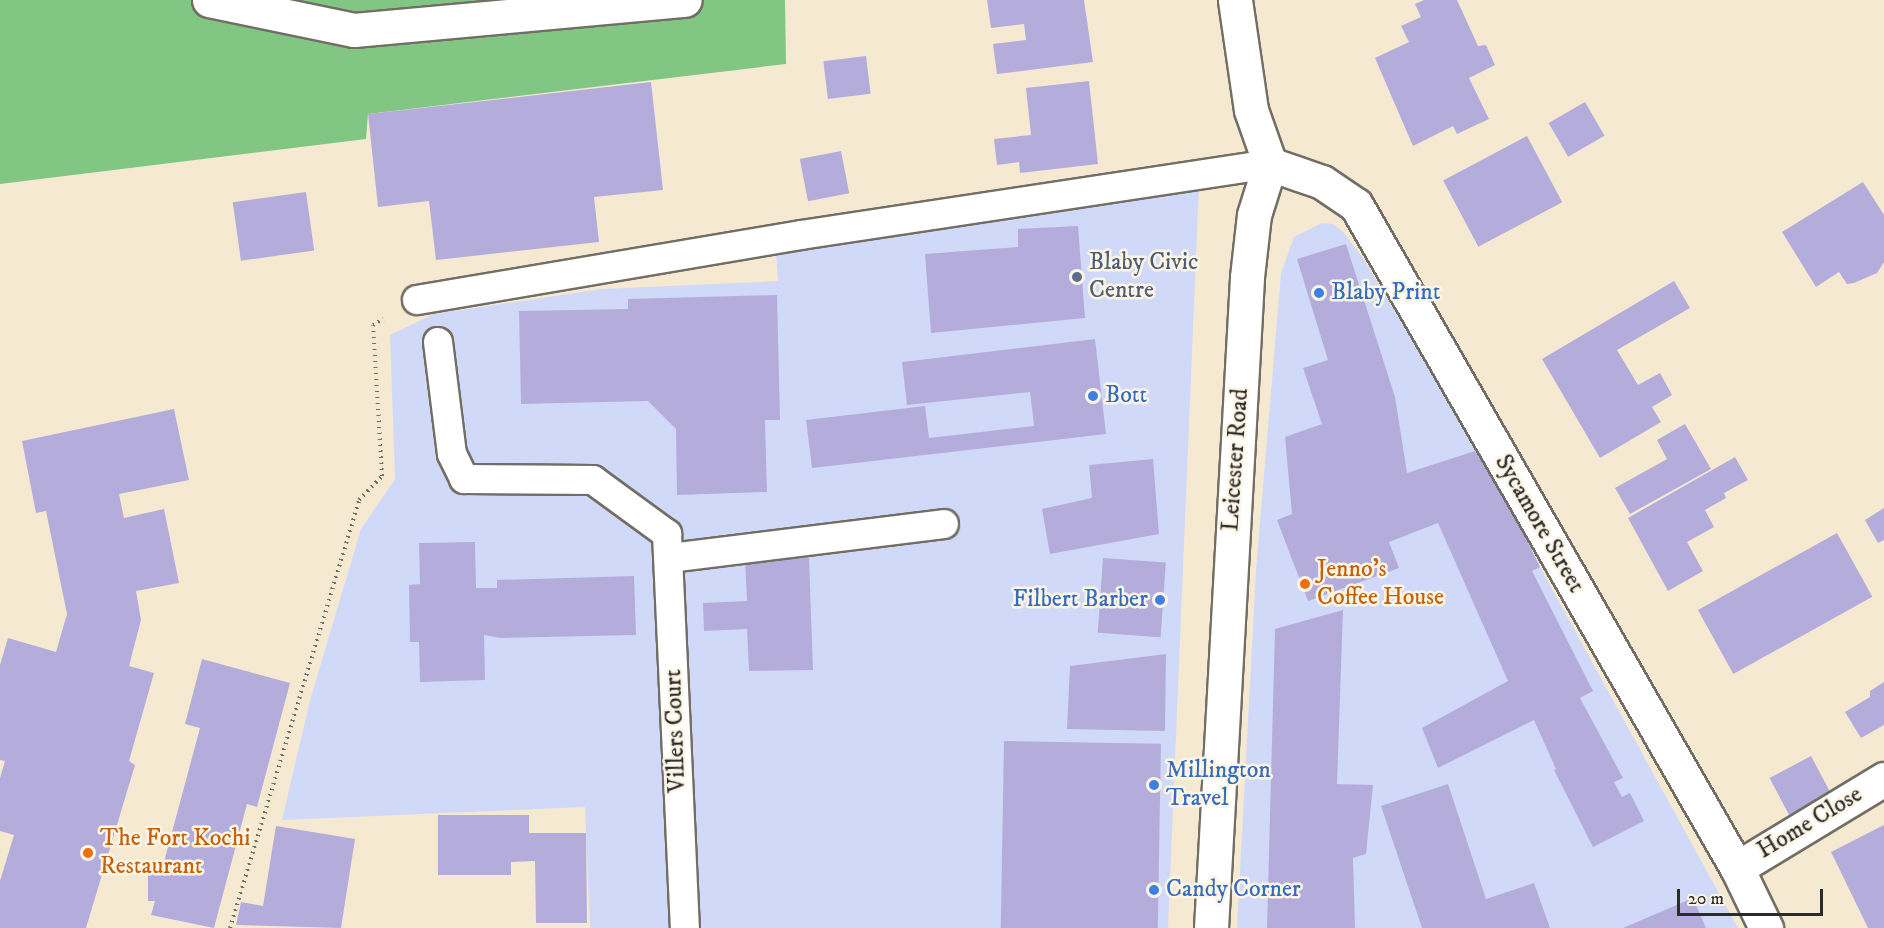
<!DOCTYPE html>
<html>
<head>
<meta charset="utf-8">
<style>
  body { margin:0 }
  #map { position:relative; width:1884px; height:928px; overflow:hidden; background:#f5ead1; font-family:"IM FELL DW Pica",serif }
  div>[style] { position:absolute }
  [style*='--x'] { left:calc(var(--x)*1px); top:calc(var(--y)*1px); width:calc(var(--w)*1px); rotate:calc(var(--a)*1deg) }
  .built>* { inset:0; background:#d1d9f9 }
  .green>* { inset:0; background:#81c783 }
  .building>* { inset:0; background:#b4addc; transform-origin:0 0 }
  .path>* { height:4px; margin-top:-2px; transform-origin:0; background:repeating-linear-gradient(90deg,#726e65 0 1.5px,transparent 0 6px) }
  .roads { filter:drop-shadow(2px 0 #726e65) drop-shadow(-2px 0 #726e65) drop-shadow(0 2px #726e65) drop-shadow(0 -2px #726e65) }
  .service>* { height:28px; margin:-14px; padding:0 14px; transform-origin:14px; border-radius:14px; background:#fff }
  .minor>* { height:33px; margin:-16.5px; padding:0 16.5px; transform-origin:16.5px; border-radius:16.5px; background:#fff }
  .tertiary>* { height:33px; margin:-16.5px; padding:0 16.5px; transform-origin:16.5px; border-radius:16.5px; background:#fff }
  .dots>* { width:16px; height:16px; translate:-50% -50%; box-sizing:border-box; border:3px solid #fcf5e5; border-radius:50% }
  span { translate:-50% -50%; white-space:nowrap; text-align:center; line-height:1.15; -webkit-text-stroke:5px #fcf5e5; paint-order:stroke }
  .service-label { font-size:24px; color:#4e5e75 }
  .left { translate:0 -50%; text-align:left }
  .shop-label { font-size:24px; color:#366cbe }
  .right { translate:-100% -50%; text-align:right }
  .street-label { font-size:24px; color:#2b2b2b }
  .food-label { font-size:24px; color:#c56008 }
  .scale { position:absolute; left:1677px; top:889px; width:146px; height:27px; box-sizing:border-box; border:3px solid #2b2b2b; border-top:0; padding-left:8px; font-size:18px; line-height:21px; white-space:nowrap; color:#2b2b2b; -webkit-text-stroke:4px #fcf5e5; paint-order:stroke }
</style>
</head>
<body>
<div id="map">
  <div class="built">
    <div style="clip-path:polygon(1199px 186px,1168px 928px,590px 928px,585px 807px,282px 820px,310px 700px,361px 529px,395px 479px,390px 335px,434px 314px,601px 289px,778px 281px,776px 252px)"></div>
    <div style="clip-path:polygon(1322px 223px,1333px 224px,1344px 233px,1363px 258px,1503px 492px,1540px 567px,1738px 928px,1237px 928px,1256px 570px,1281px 273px,1294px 237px)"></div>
  </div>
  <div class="green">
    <div style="clip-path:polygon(0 0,785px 0,786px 64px,368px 114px,366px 139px,0 184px)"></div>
  </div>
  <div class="building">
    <div style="clip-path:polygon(987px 0,1084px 0,1093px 62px,997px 74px,993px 44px,1026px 40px,1024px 24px,991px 28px)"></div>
    <div style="clip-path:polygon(1424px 0,1457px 0,1478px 46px,1486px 45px,1495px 65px,1469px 78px,1489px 119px,1457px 134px,1453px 126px,1413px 146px,1375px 58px,1409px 42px,1401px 26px,1421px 17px,1415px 4px)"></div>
    <div style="left:866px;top:56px;width:38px;height:43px;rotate:83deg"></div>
    <div style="clip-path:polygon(1089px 81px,1098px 164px,1020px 173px,1019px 162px,997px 165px,994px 139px,1031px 135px,1026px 88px)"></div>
    <div style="clip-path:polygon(651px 82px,663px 190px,594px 197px,599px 242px,436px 260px,429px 201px,378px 207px,368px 114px)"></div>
    <div style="left:1585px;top:102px;width:39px;height:42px;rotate:60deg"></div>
    <div style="left:1527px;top:136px;width:75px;height:95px;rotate:62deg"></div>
    <div style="left:841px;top:151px;width:43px;height:42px;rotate:79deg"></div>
    <div style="clip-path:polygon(1863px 182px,1884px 215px,1884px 262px,1877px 273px,1854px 283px,1847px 284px,1839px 272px,1816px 287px,1782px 232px)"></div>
    <div style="left:306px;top:192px;width:59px;height:74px;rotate:82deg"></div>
    <div style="clip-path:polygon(1078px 226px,1085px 318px,931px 333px,925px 254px,1018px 247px,1018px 229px)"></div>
    <div style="clip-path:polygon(1346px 244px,1395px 397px,1407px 473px,1475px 451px,1503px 492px,1540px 567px,1532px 571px,1593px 691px,1580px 698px,1623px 778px,1614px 782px,1622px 797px,1630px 793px,1644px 821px,1593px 847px,1554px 770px,1556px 769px,1534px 720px,1438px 768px,1422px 728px,1508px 681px,1438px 523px,1389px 542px,1399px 568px,1308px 601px,1277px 520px,1292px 514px,1285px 437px,1322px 424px,1303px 368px,1328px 360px,1297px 259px)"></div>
    <div style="clip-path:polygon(1674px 281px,1690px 308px,1617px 350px,1638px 385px,1660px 373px,1672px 395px,1652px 407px,1661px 422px,1600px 458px,1542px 359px)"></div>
    <div style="clip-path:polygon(777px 295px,780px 420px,765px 420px,767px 492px,677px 495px,676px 429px,648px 401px,521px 404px,519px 311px,628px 309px,628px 299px)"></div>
    <div style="clip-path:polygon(1095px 339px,1106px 434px,812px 468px,806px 420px,925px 406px,929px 438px,1034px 426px,1030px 392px,907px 405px,902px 362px)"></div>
    <div style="clip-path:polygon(174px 409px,189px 480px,119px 494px,124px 518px,164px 509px,179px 583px,136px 591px,141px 620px,129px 666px,154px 673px,129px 761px,135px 765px,86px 928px,0 928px,0 881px,14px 835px,0 831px,0 778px,5px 761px,0 760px,0 665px,8px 638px,56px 652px,67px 614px,46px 511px,36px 513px,22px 441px)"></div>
    <div style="clip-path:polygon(1685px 424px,1711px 469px,1630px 514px,1615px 488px,1667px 459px,1657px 440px)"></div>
    <div style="clip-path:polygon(1735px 457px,1748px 480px,1724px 493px,1726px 498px,1705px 510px,1714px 527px,1687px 542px,1703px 571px,1668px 591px,1628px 518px)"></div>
    <div style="clip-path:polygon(1153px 459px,1159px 534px,1050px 554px,1042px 509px,1092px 498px,1089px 465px)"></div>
    <div style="clip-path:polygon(1884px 508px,1884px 540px,1878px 543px,1865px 520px)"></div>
    <div style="left:1837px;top:533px;width:73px;height:159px;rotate:61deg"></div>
    <div style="clip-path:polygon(475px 542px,476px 588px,497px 588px,497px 580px,634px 576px,636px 635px,501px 638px,484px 635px,485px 680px,420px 682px,419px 642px,410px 642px,409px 585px,420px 584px,419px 543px)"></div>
    <div style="clip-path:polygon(809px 558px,813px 670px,749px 671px,747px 629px,704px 631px,703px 603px,747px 601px,745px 559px)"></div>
    <div style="left:1103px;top:558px;width:63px;height:75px;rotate:4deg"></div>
    <div style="clip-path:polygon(1343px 610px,1337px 784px,1373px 785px,1366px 854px,1353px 858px,1355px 928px,1267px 928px,1275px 629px)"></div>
    <div style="clip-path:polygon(1166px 654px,1165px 731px,1067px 729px,1070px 666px)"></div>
    <div style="clip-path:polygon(202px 659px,290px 683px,257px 807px,247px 804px,214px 928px,151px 915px,155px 901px,148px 901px,148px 873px,161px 873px,200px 728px,185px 724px)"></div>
    <div style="clip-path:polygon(1884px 682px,1884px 725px,1861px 738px,1845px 712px,1870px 697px,1870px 691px)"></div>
    <div style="left:1004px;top:741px;width:157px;height:187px;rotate:1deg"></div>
    <div style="left:1811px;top:756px;width:42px;height:47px;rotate:62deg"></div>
    <div style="clip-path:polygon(1448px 784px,1486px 899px,1534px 883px,1550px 928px,1422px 928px,1381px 806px)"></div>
    <div style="clip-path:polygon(438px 815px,529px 815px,529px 833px,586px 833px,587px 923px,536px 923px,535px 861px,511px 862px,511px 875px,438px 875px)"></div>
    <div style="clip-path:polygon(1884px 825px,1884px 928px,1868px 928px,1831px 852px)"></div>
    <div style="clip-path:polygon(276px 826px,355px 839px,341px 928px,236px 925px,241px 902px,263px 906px)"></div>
    <div style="clip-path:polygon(1693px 898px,1706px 928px,1623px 928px)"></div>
  </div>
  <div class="path">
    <div style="--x:230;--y:928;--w:447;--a:-73.2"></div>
    <div style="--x:359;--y:500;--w:33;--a:-46"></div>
    <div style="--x:382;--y:476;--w:151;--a:-93.4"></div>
    <div style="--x:373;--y:325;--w:12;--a:-31"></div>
  </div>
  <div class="roads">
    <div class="service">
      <div style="--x:417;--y:300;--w:389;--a:-9.6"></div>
      <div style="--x:801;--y:235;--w:474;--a:-8.6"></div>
      <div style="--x:438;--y:342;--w:113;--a:82.9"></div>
      <div style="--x:452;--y:454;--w:28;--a:64"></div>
      <div style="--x:464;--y:479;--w:129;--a:0.4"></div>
      <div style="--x:593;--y:480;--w:92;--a:36.1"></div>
      <div style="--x:667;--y:534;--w:394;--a:87.4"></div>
      <div style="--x:671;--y:558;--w:275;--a:-7.1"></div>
    </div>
    <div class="minor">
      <div style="--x:209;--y:0;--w:148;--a:11.7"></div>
      <div style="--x:354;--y:30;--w:332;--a:-5.2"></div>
      <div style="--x:1737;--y:868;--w:172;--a:-31.2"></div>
    </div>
    <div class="tertiary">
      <div style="--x:1270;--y:164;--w:55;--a:19.1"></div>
      <div style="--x:1322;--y:182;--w:41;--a:34.1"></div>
      <div style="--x:1356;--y:205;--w:765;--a:60.12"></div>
      <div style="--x:1737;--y:868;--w:67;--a:64.2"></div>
      <div style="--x:1211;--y:928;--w:652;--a:-86.83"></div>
      <div style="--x:1247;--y:277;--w:62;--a:-83.6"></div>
      <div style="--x:1254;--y:215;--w:53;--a:-72.6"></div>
      <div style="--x:1270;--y:164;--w:57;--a:-109.4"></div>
      <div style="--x:1251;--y:110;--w:111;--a:-98.3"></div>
    </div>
  </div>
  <div class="dots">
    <div style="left:1077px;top:277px;background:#5c6f8a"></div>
    <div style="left:1319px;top:293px;background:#3f7fe0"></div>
    <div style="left:1093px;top:396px;background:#3f7fe0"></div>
    <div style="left:1305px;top:584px;background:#e8710a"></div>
    <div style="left:1160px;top:600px;background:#3f7fe0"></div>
    <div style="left:1154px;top:785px;background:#3f7fe0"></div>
    <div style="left:88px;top:853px;background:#e8710a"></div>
    <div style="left:1154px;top:890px;background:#3f7fe0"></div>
  </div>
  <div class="service-label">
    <span class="left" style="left:1089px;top:277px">Blaby Civic<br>Centre</span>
  </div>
  <div class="shop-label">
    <span class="left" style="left:1331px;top:293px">Blaby Print</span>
    <span class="left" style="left:1105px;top:396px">Bott</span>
    <span class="right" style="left:1148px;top:600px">Filbert Barber</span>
    <span class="left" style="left:1166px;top:785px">Millington<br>Travel</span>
    <span class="left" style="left:1166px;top:890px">Candy Corner</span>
  </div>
  <div class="street-label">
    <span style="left:1236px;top:460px;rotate:-86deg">Leicester Road</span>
    <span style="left:1539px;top:524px;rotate:60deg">Sycamore Street</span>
    <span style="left:676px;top:731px;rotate:-92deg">Villers Court</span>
    <span style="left:1810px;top:823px;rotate:-31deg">Home Close</span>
  </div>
  <div class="food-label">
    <span class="left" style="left:1317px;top:584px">Jenno's<br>Coffee House</span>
    <span class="left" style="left:100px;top:853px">The Fort Kochi<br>Restaurant</span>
  </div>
  <div class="scale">20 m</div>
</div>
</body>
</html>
